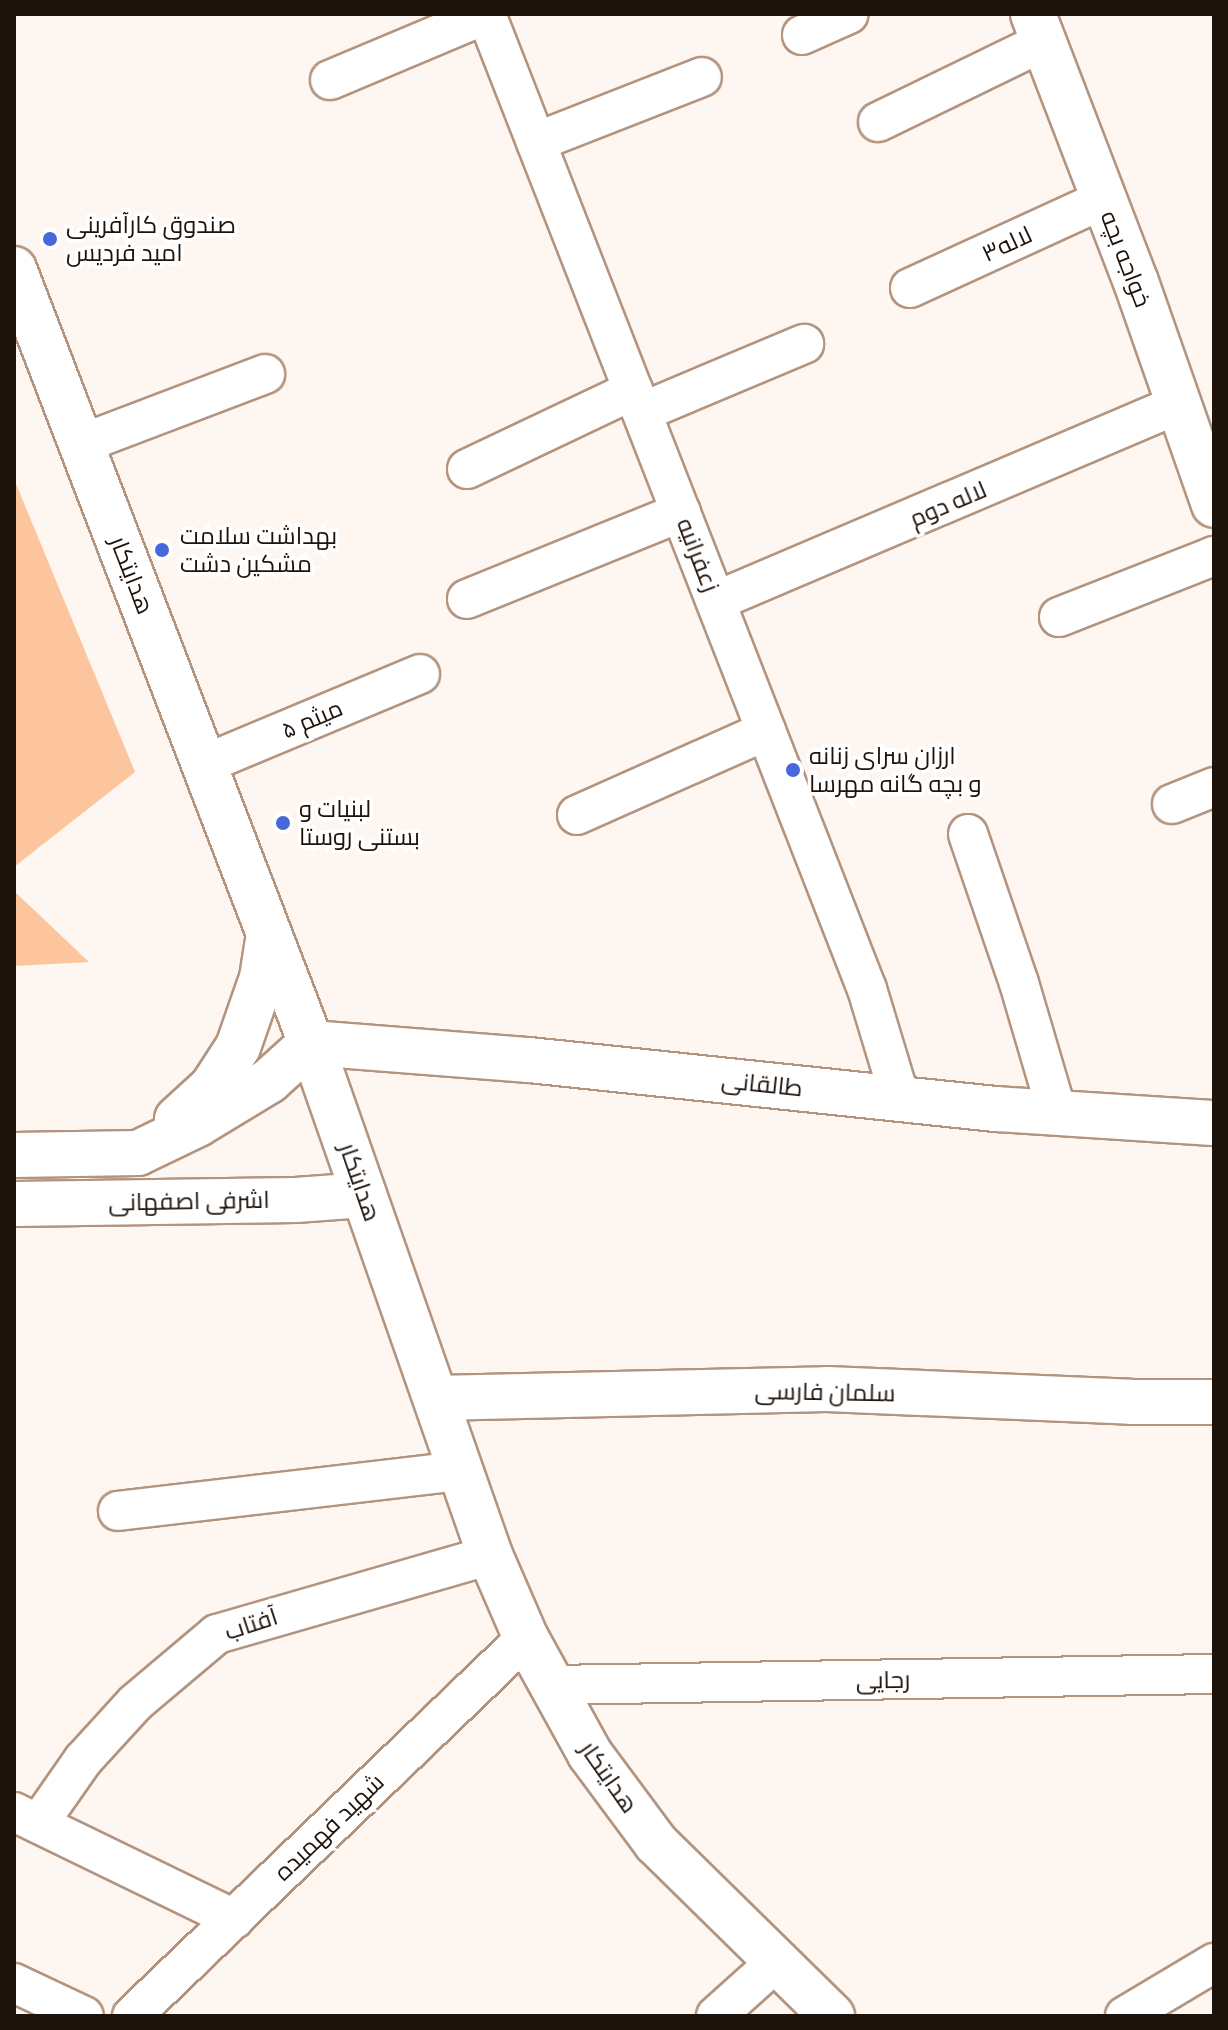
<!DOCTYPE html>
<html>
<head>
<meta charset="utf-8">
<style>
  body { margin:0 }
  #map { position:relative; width:1228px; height:2030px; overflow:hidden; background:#fdf6f1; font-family:Georgia,Cairo,serif }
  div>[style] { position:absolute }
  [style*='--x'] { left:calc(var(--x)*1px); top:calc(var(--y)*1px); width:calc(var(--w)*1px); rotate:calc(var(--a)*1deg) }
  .green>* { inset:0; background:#fcc59d }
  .roads { filter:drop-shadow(2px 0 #b2947f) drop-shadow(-2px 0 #b2947f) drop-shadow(0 2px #b2947f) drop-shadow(0 -2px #b2947f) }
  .street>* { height:38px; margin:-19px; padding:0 19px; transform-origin:19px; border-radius:19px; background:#fff }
  .secondary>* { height:44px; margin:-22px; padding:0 22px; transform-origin:22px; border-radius:22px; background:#fff }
  .dots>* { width:22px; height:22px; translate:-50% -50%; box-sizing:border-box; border:4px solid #fff; border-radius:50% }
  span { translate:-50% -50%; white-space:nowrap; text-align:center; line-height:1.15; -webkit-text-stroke:7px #fff; paint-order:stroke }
  .poi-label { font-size:24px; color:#1e130b }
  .left { translate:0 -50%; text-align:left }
  .street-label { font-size:24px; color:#1e130b }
  .frame { position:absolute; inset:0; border:16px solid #1e130b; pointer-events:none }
</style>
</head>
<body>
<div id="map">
  <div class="green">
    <div style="clip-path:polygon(14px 479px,135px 772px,14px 867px)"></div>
    <div style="clip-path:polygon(14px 891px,89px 962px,14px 966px)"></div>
  </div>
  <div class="roads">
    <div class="street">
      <div style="--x:486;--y:14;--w:1047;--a:68.66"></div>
      <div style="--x:867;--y:989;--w:114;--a:73.2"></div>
      <div style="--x:802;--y:35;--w:51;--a:-24.1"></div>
      <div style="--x:330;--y:80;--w:170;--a:-22.8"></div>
      <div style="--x:878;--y:122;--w:183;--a:-25.9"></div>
      <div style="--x:536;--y:142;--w:178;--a:-21.4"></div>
      <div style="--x:910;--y:288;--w:213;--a:-24.6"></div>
      <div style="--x:642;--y:412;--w:176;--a:-22.8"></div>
      <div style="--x:81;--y:444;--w:197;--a:-20.8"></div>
      <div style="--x:467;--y:469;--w:184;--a:-25.4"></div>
      <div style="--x:467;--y:599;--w:231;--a:-22.1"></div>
      <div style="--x:716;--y:601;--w:503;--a:-23.05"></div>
      <div style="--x:1059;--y:617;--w:167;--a:-21.5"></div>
      <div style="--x:205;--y:764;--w:233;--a:-22.7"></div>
      <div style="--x:1172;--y:804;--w:45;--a:-22"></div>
      <div style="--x:577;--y:815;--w:207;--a:-24"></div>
      <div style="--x:968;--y:834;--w:157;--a:71.1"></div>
      <div style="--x:1019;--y:983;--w:134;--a:73.6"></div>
      <div style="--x:118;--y:1511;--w:345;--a:-6.7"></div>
      <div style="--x:551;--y:1685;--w:663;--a:-0.95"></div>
      <div style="--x:14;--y:1812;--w:245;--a:25.9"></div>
      <div style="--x:39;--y:1823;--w:77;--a:-55.1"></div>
      <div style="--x:83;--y:1760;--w:77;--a:-47.6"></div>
      <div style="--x:135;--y:1703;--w:107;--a:-40.1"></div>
      <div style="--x:217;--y:1634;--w:284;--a:-16.1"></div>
      <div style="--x:14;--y:1983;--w:77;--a:25.2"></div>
      <div style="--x:132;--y:2016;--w:546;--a:-43.81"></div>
      <div style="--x:716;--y:2016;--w:81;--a:-42"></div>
      <div style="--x:1125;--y:2016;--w:104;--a:-30.8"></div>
    </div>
    <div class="secondary">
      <div style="--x:1033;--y:14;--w:287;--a:69"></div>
      <div style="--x:1136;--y:282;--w:236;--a:70.7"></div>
      <div style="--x:14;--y:269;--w:829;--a:69.01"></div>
      <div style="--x:311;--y:1043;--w:542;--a:70.73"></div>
      <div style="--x:490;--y:1555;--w:90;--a:66.6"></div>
      <div style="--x:526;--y:1638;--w:132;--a:61.1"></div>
      <div style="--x:590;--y:1754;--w:111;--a:53.4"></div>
      <div style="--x:656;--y:1843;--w:247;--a:44.5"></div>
      <div style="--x:311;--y:1043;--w:219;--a:4.5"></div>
      <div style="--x:529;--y:1060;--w:471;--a:6"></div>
      <div style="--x:997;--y:1109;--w:217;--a:3.7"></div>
      <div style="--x:177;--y:1119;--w:47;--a:-42.4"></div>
      <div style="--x:212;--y:1087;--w:48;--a:-57"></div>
      <div style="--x:238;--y:1047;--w:73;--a:-70.8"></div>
      <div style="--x:262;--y:978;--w:45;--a:-81"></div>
      <div style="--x:14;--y:1155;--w:124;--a:-0.9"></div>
      <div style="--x:138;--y:1153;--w:67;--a:-25.8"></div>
      <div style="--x:198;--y:1124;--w:83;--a:-31.2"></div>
      <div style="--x:269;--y:1081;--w:57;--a:-42.1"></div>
      <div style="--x:14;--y:1204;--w:282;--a:-0.8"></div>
      <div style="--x:296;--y:1200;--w:68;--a:-4.2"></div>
      <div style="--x:436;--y:1398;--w:391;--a:-1.3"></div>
      <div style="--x:827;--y:1389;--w:304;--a:2.4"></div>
      <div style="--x:1131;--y:1402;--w:83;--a:0"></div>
    </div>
  </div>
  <div class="dots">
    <div style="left:50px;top:239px;background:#4668db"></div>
    <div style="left:162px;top:550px;background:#4668db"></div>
    <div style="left:793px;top:770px;background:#4668db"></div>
    <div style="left:283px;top:823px;background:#4668db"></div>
  </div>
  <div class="poi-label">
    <span class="left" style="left:66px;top:239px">صندوق کارآفرینی<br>امید فردیس</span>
    <span class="left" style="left:180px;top:550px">بهداشت سلامت<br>مشکین دشت</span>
    <span class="left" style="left:809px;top:770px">ارزان سرای زنانه<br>و بچه گانه مهرسا</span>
    <span class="left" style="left:299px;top:823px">لبنیات و<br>بستنی روستا</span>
  </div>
  <div class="street-label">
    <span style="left:1007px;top:244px;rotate:-25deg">لاله۳</span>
    <span style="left:1126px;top:259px;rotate:69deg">خواجه بچه</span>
    <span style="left:948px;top:504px;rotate:-23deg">لاله دوم</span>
    <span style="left:698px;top:555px;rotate:69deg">زعفرانیه</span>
    <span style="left:132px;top:575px;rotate:69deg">هدایتکار</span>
    <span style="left:312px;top:719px;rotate:-23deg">میثم ۵</span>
    <span style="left:762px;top:1084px;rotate:6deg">طالقانی</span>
    <span style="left:360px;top:1182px;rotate:71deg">هدایتکار</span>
    <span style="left:189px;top:1201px;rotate:-1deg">اشرفی اصفهانی</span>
    <span style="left:825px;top:1392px;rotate:1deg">سلمان فارسی</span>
    <span style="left:251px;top:1624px;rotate:-18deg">آفتاب</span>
    <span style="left:883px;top:1680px;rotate:-1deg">رجایی</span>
    <span style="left:609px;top:1777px;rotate:55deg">هدایتکار</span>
    <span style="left:329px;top:1827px;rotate:-44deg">شهید فهمیده</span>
  </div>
  <div class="frame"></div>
</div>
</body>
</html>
